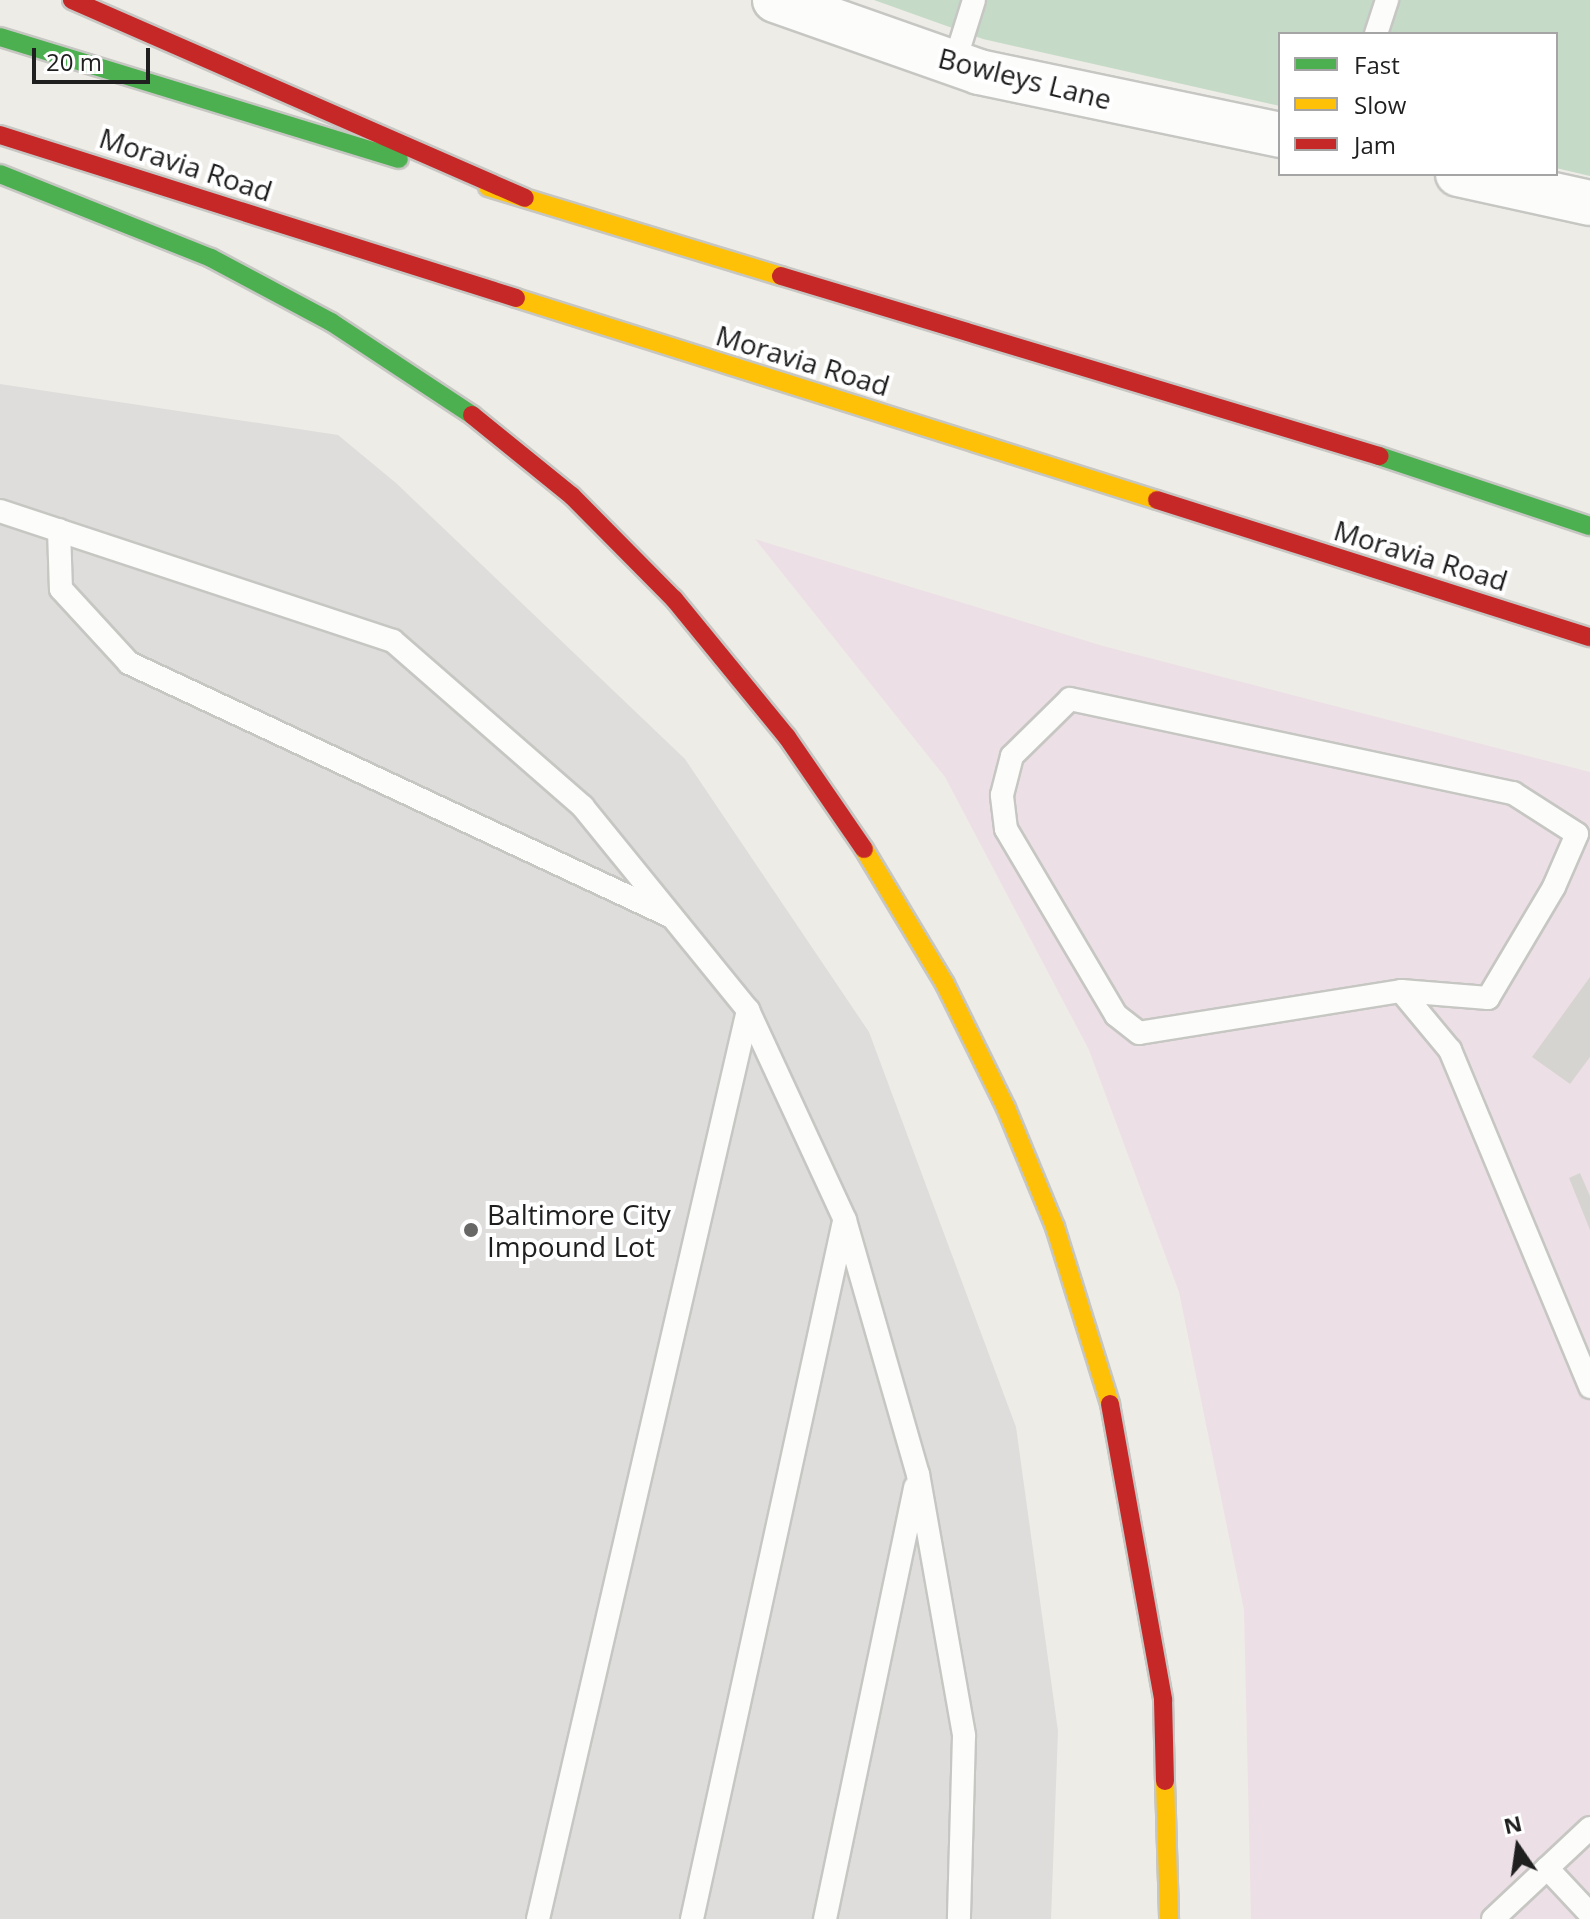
<!DOCTYPE html>
<html>
<head>
<meta charset="utf-8">
<style>
  body { margin:0 }
  #map { position:relative; width:1590px; height:1919px; overflow:hidden; background:#eeece7; font-family:"Open Sans",sans-serif }
  div>[style] { position:absolute }
  [style*='--x'] { left:calc(var(--x)*1px); top:calc(var(--y)*1px); width:calc(var(--w)*1px); rotate:calc(var(--a)*1deg) }
  .industrial>* { inset:0; background:#ece0e6 }
  .cemetery>* { inset:0; background:#c5dac7 }
  .parking>* { inset:0; background:#dedddb }
  .building>* { inset:0; background:#d6d4d0 }
  .roads { filter:drop-shadow(2px 0 #c6c6c3) drop-shadow(-2px 0 #c6c6c3) drop-shadow(0 2px #c6c6c3) drop-shadow(0 -2px #c6c6c3) }
  .lane>* { height:22px; margin:-11px; padding:0 11px; transform-origin:11px; border-radius:11px; background:#fcfcfb }
  .street>* { height:44px; margin:-22px; padding:0 22px; transform-origin:22px; border-radius:22px; background:#fcfcfb }
  .fast>* { height:18px; margin:-9px; padding:0 9px; transform-origin:9px; border-radius:9px; background:#4caf50 }
  .slow>* { height:18px; margin:-9px; padding:0 9px; transform-origin:9px; border-radius:9px; background:#ffc107 }
  .jam>* { height:18px; margin:-9px; padding:0 9px; transform-origin:9px; border-radius:9px; background:#c62828 }
  .dots>* { width:22px; height:22px; translate:-50% -50%; box-sizing:border-box; border:4px solid #fff; border-radius:50% }
  span { translate:-50% -50%; white-space:nowrap; text-align:center; line-height:1.15; -webkit-text-stroke:8px #fff; paint-order:stroke }
  .street-label { font-size:28px; color:#1f1f1f }
  .poi-label { font-size:28px; color:#1f1f1f }
  .left { translate:0 -50%; text-align:left }
  .legend { position:absolute; left:1278px; top:32px; width:280px; height:144px; box-sizing:border-box; background:#fff; border:2px solid #a5a5a5; margin:0; padding:10px 14px; list-style:none; font-size:24px; color:#1f1f1f }
  .legend li { display:flex; align-items:center; gap:16px; height:40px }
  .legend b { width:40px; border:2px solid #a5a5a5 }
  .north { position:absolute; left:1478px; top:1807px; width:80px; height:80px; -webkit-text-stroke:6px #fff; paint-order:stroke; rotate:347deg; font-size:22px; font-weight:700; line-height:32px; text-align:center; color:#1f1f1f }
  .north::after { content:''; display:block; margin:auto; width:28px; height:36px; background:#1f1f1f; clip-path:polygon(50% 0,100% 100%,50% 72%,0 100%) }
  .scale { position:absolute; left:32px; top:48px; width:118px; height:36px; box-sizing:border-box; border:4px solid #1f1f1f; border-top:0; padding-left:10px; font-size:24px; line-height:28px; white-space:nowrap; color:#1f1f1f; -webkit-text-stroke:6px #fff; paint-order:stroke }
</style>
</head>
<body>
<div id="map">
  <div class="industrial">
    <div style="clip-path:polygon(755px 539px,1103px 646px,1590px 772px,1590px 1919px,1251px 1919px,1244px 1610px,1179px 1292px,1089px 1050px,945px 777px)"></div>
  </div>
  <div class="cemetery">
    <div style="clip-path:polygon(874px 0,1590px 0,1590px 176px,1556px 168px,1556px 34px,1280px 34px,1280px 106px,983px 39px)"></div>
  </div>
  <div class="parking">
    <div style="clip-path:polygon(0 384px,338px 435px,396px 483px,685px 759px,869px 1032px,1016px 1427px,1058px 1731px,1051px 1919px,0 1919px)"></div>
  </div>
  <div class="building">
    <div style="clip-path:polygon(1590px 977px,1590px 1057px,1570px 1084px,1532px 1057px)"></div>
    <div style="clip-path:polygon(1580px 1173px,1590px 1196px,1590px 1230px,1569px 1178px)"></div>
  </div>
  <div class="roads">
    <div class="lane">
      <div style="--x:1376;--y:34;--w:36;--a:-72"></div>
      <div style="--x:954;--y:64;--w:67;--a:-72.6"></div>
      <div style="--x:0;--y:511;--w:414;--a:18.3"></div>
      <div style="--x:393;--y:641;--w:252;--a:41.1"></div>
      <div style="--x:583;--y:807;--w:262;--a:50.9"></div>
      <div style="--x:748;--y:1010;--w:231;--a:65.2"></div>
      <div style="--x:845;--y:1220;--w:264;--a:74"></div>
      <div style="--x:918;--y:1474;--w:266;--a:80"></div>
      <div style="--x:964;--y:1736;--w:183;--a:91.6"></div>
      <div style="--x:59;--y:530;--w:59;--a:88.1"></div>
      <div style="--x:61;--y:589;--w:100;--a:47.4"></div>
      <div style="--x:129;--y:663;--w:595;--a:25.06"></div>
      <div style="--x:1070;--y:699;--w:453;--a:12"></div>
      <div style="--x:1513;--y:793;--w:76;--a:32.6"></div>
      <div style="--x:1577;--y:834;--w:58;--a:113.5"></div>
      <div style="--x:1554;--y:887;--w:129;--a:120.7"></div>
      <div style="--x:1488;--y:998;--w:87;--a:-175.4"></div>
      <div style="--x:1401;--y:991;--w:265;--a:170.9"></div>
      <div style="--x:1139;--y:1033;--w:29;--a:-142"></div>
      <div style="--x:1116;--y:1015;--w:216;--a:-120.6"></div>
      <div style="--x:1006;--y:829;--w:34;--a:-97"></div>
      <div style="--x:1002;--y:795;--w:40;--a:-75.6"></div>
      <div style="--x:1012;--y:756;--w:81;--a:-44.5"></div>
      <div style="--x:1401;--y:991;--w:77;--a:50.3"></div>
      <div style="--x:1450;--y:1050;--w:365;--a:67.4"></div>
      <div style="--x:1547;--y:1868;--w:63;--a:46.9"></div>
      <div style="--x:538;--y:1919;--w:933;--a:-76.99"></div>
      <div style="--x:692;--y:1919;--w:714;--a:-77.71"></div>
      <div style="--x:825;--y:1919;--w:441;--a:-78.2"></div>
      <div style="--x:1493;--y:1919;--w:133;--a:-43.2"></div>
    </div>
    <div class="street">
      <div style="--x:775;--y:0;--w:216;--a:19.4"></div>
      <div style="--x:979;--y:72;--w:308;--a:11.8"></div>
      <div style="--x:1458;--y:174;--w:135;--a:12.4"></div>
    </div>
    <div class="fast">
      <div style="--x:0;--y:37;--w:417;--a:17"></div>
      <div style="--x:0;--y:174;--w:227;--a:21.7"></div>
      <div style="--x:211;--y:258;--w:136;--a:28.1"></div>
      <div style="--x:331;--y:322;--w:169;--a:33.4"></div>
      <div style="--x:1379;--y:456;--w:222;--a:18.4"></div>
    </div>
    <div class="slow">
      <div style="--x:488;--y:187;--w:306;--a:16.9"></div>
      <div style="--x:516;--y:298;--w:672;--a:17.49"></div>
      <div style="--x:864;--y:849;--w:157;--a:59"></div>
      <div style="--x:945;--y:984;--w:138;--a:63.8"></div>
      <div style="--x:1006;--y:1108;--w:129;--a:67.6"></div>
      <div style="--x:1055;--y:1227;--w:185;--a:72.7"></div>
      <div style="--x:1165;--y:1781;--w:138;--a:88.3"></div>
    </div>
    <div class="jam">
      <div style="--x:72;--y:0;--w:494;--a:23.6"></div>
      <div style="--x:0;--y:135;--w:541;--a:17.53"></div>
      <div style="--x:781;--y:276;--w:625;--a:16.75"></div>
      <div style="--x:472;--y:415;--w:129;--a:39"></div>
      <div style="--x:572;--y:496;--w:145;--a:45.3"></div>
      <div style="--x:674;--y:599;--w:178;--a:50.7"></div>
      <div style="--x:787;--y:737;--w:136;--a:55.5"></div>
      <div style="--x:1157;--y:500;--w:454;--a:17.6"></div>
      <div style="--x:1110;--y:1404;--w:301;--a:79.8"></div>
      <div style="--x:1163;--y:1700;--w:81;--a:88.6"></div>
    </div>
  </div>
  <div class="dots">
    <div style="left:471px;top:1230px;background:#676765"></div>
  </div>
  <div class="street-label">
    <span style="left:1025px;top:78px;rotate:14deg">Bowleys Lane</span>
    <span style="left:186px;top:164px;rotate:18deg">Moravia Road</span>
    <span style="left:803px;top:360px;rotate:17deg">Moravia Road</span>
    <span style="left:1421px;top:555px;rotate:17deg">Moravia Road</span>
  </div>
  <div class="poi-label">
    <span class="left" style="left:487px;top:1230px">Baltimore City<br>Impound Lot</span>
  </div>
  <ul class="legend">
  <li><b style="height:10px;background:#4caf50"></b>Fast</li>
  <li><b style="height:10px;background:#ffc107"></b>Slow</li>
  <li><b style="height:10px;background:#c62828"></b>Jam</li>
  </ul>
  <div class="north">N</div>
  <div class="scale">20 m</div>
</div>
</body>
</html>
